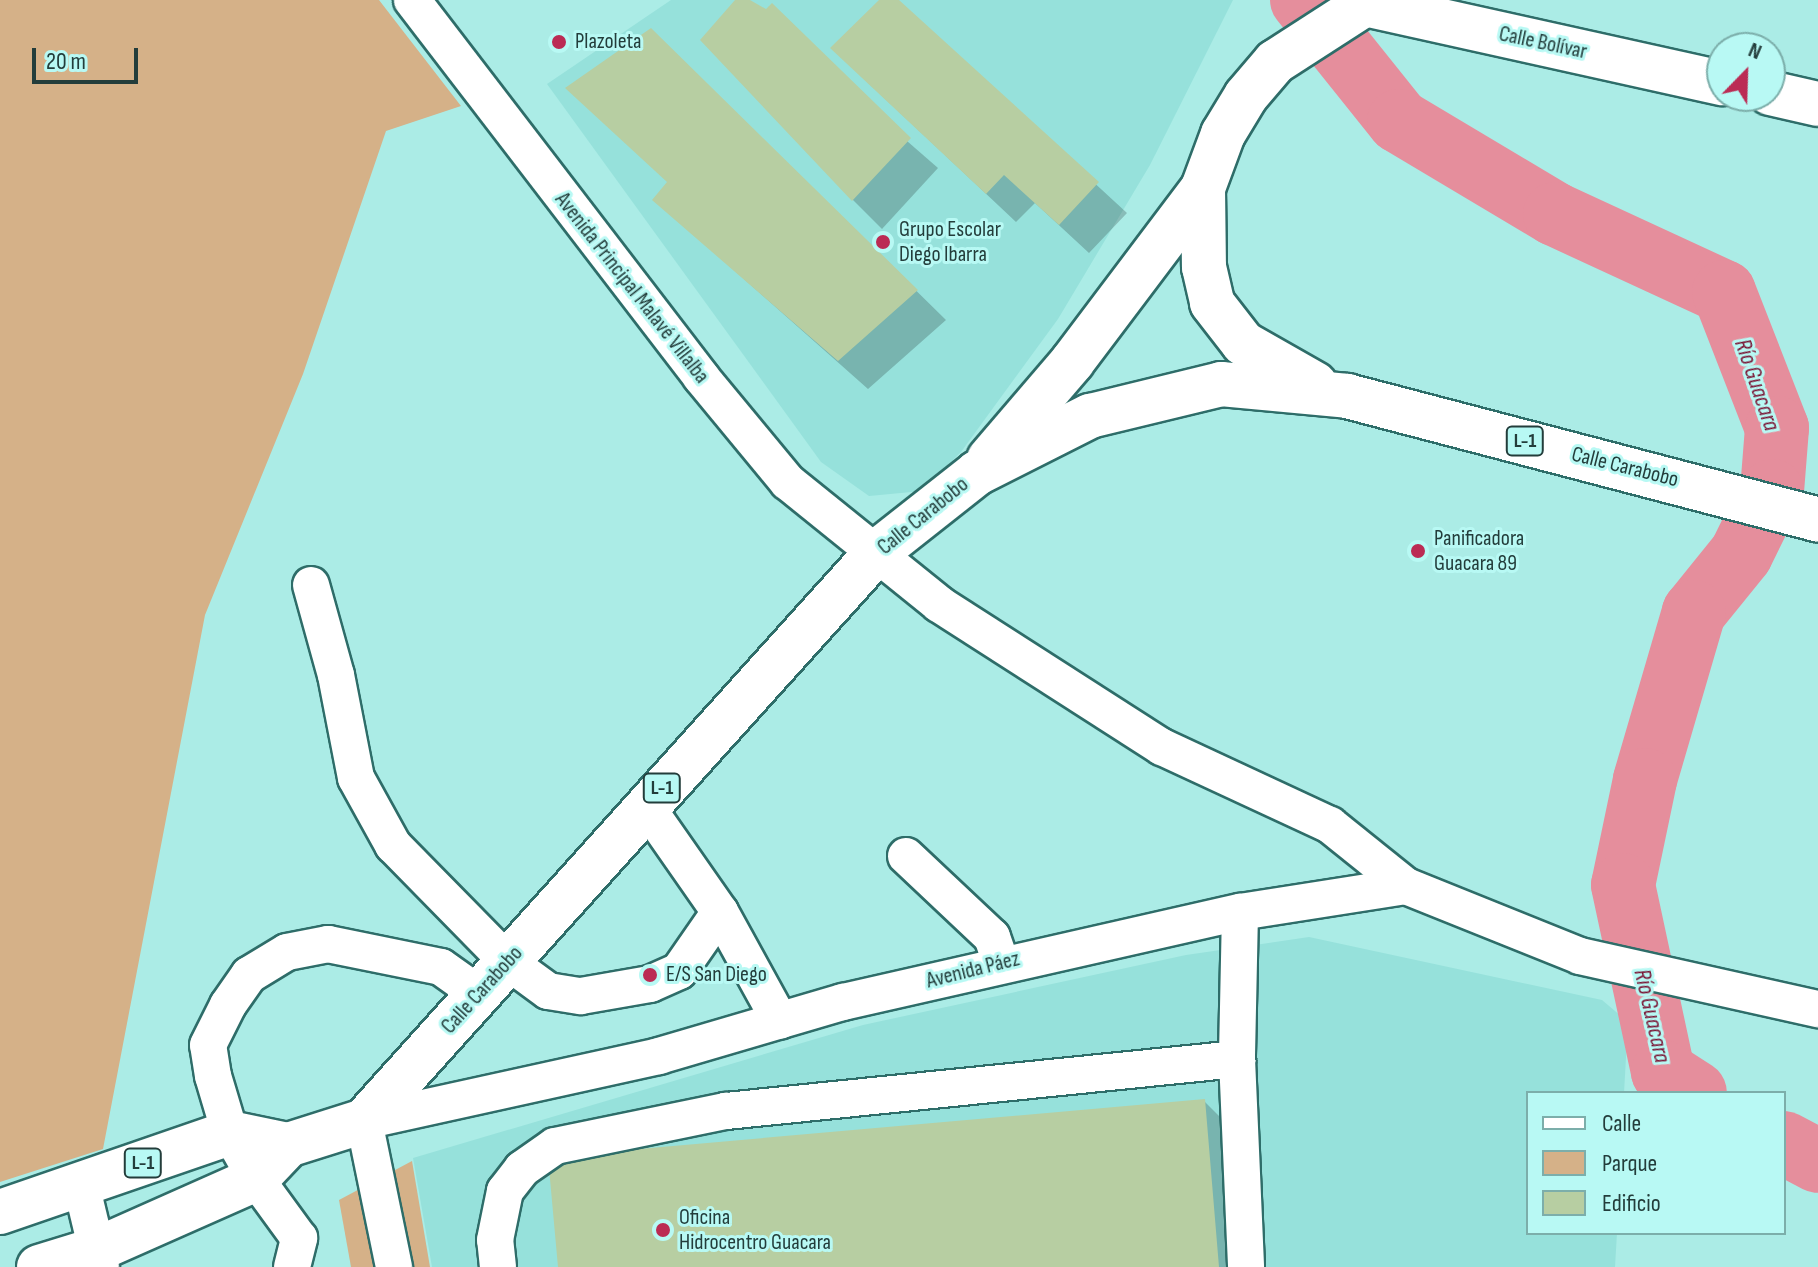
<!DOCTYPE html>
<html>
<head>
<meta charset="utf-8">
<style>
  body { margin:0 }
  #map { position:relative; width:1818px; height:1267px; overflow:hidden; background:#abece6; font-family:"Sofia Sans Condensed",sans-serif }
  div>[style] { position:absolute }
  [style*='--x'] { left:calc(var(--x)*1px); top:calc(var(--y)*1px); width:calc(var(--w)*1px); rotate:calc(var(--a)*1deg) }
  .built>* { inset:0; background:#96e1db }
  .green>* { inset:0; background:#d5b188 }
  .shadow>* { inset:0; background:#0003 }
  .river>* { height:64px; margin:-32px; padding:0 32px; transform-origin:32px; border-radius:32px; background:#e58e9c }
  .building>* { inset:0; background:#b7cea2 }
  .roads { filter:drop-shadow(2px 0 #2e6d69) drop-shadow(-2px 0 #2e6d69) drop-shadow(0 2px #2e6d69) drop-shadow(0 -2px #2e6d69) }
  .minor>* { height:36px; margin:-18px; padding:0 18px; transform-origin:18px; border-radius:18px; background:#fff }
  .major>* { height:44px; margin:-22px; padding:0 22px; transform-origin:22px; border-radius:22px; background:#fff }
  .dots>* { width:22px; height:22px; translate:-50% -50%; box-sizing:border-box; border:4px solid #b8f9f4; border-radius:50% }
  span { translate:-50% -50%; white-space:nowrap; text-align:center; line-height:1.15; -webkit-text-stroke:6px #b8f9f4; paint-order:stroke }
  .shield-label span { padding:2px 6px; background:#b8f9f4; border:2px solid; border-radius:6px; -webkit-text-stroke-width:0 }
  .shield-label { font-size:20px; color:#233d3b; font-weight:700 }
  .poi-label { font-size:22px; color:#233d3b }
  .left { translate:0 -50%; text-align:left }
  .street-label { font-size:22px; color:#233d3b }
  .water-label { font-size:24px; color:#791131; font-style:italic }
  .legend { position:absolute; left:1526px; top:1091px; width:260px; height:144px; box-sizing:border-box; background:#b8f9f4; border:2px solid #7caeaa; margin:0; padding:10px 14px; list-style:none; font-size:24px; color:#233d3b }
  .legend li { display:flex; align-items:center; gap:16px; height:40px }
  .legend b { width:40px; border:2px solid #7caeaa }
  .north { position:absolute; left:1706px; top:32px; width:80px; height:80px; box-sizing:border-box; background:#b8f9f4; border:2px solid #7caeaa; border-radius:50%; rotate:23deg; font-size:22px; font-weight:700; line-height:32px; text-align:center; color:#233d3b }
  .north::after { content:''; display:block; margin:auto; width:28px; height:36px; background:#bb2b54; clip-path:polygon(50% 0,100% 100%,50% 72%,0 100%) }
  .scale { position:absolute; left:32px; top:48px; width:106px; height:36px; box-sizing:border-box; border:4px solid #233d3b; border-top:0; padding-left:10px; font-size:24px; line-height:28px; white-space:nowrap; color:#233d3b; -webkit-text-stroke:6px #b8f9f4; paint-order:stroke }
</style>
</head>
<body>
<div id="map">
  <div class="built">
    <div style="clip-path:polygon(671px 0,1233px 0,1150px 165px,1058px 319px,961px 452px,922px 491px,869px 496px,821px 462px,547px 84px)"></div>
    <div style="clip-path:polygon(1309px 937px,1602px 1000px,1628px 1022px,1624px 1093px,1528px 1093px,1528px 1233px,1617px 1233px,1615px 1267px,432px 1267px,413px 1158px,863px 1025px,1186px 955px)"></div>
  </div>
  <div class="green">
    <div style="clip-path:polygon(0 0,379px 0,461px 106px,386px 131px,303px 374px,205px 615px,103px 1149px,0 1182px)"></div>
    <div style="clip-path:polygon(412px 1161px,430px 1267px,351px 1267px,339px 1200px)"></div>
  </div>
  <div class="shadow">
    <div style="clip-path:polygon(738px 0,745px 0,938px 168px,882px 229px,853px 200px)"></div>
    <div style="clip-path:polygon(882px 0,896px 0,1127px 213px,1089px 253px,1035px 203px,1016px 222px,862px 77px)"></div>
    <div style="clip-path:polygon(651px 30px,946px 320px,868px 389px,655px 200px,669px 183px)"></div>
    <div style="clip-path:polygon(1204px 1101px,1233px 1130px,1245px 1267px,560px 1267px)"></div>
  </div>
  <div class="river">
    <div style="--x:1302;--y:0;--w:155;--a:51.3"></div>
    <div style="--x:1399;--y:121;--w:182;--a:30.8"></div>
    <div style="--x:1555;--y:214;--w:186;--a:24.8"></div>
    <div style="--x:1724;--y:292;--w:146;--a:68.7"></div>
    <div style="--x:1777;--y:428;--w:63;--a:94.5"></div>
    <div style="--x:1772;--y:491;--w:70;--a:116.2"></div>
    <div style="--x:1741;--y:554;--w:75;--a:129"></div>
    <div style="--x:1694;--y:612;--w:175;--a:106.3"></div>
    <div style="--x:1645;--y:780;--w:107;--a:101.8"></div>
    <div style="--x:1623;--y:885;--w:191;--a:77.9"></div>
    <div style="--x:1663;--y:1072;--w:38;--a:33"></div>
    <div style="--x:1784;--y:1143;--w:38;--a:28"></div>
  </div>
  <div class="building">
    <div style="clip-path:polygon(735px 0,750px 0,766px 9px,772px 3px,911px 138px,852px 201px,700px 40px)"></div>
    <div style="clip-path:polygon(879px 0,899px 0,1099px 182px,1059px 225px,1004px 175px,986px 194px,830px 48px)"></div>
    <div style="clip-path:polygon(651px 28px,918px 290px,838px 361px,652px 200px,667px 182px,565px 88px)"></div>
    <div style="clip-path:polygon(1205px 1099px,1219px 1267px,558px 1267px,548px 1157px)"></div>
  </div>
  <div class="roads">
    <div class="minor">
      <div style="--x:412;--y:0;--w:475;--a:52.5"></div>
      <div style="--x:701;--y:377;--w:136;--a:50.4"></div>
      <div style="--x:788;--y:482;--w:194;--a:38.9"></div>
      <div style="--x:939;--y:604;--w:265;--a:32.7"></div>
      <div style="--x:1162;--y:747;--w:185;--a:24.9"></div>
      <div style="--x:1330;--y:825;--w:97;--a:38.8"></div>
      <div style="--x:311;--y:585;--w:93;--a:74.5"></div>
      <div style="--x:336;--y:675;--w:105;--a:79"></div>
      <div style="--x:356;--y:778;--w:77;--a:61.1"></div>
      <div style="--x:393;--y:845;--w:163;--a:45.5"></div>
      <div style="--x:507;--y:961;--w:51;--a:36.2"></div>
      <div style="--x:548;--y:991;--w:33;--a:9"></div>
      <div style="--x:581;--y:996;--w:70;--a:-9.9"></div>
      <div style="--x:650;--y:984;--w:32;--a:-24"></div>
      <div style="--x:679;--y:971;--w:72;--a:-55.2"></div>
      <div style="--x:646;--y:806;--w:129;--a:55.1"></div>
      <div style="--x:720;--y:912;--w:124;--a:61.2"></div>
      <div style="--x:906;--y:856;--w:118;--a:43.3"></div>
      <div style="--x:992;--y:937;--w:28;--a:71"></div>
      <div style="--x:1240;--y:912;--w:147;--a:91.2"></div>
      <div style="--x:1237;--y:1059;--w:208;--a:87.5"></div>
      <div style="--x:81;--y:1184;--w:85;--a:76.5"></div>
      <div style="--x:292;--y:1267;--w:30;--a:-76"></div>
      <div style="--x:299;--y:1238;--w:73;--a:-126.1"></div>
      <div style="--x:256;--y:1179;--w:53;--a:-119.5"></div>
      <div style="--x:230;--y:1133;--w:59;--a:-106.6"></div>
      <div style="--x:213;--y:1076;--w:31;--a:-99"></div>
      <div style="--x:208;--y:1045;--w:45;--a:-63.4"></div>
      <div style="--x:228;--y:1005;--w:37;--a:-55"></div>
      <div style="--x:249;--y:975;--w:44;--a:-31.2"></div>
      <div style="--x:287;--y:952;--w:42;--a:-11"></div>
      <div style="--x:328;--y:944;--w:115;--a:11.5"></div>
      <div style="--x:441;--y:967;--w:47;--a:35.4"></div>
      <div style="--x:394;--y:1267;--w:149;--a:-101.6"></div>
      <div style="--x:364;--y:1121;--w:302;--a:-12.4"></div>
      <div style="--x:659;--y:1056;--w:192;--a:-16.4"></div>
      <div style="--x:843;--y:1002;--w:407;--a:-12.8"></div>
      <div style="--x:1240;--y:912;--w:168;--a:-8.9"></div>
      <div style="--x:1406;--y:886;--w:188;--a:21.9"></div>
      <div style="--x:1580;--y:956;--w:244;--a:12.6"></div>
      <div style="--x:498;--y:1267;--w:27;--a:-96"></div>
      <div style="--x:495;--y:1240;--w:50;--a:-78.5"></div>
      <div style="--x:505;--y:1191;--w:28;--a:-52"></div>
      <div style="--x:522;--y:1169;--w:40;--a:-34.9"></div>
      <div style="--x:555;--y:1146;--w:175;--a:-11.6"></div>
      <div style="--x:726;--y:1111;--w:514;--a:-5.81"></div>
    </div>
    <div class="major">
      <div style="--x:1770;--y:93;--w:49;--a:12.9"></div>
      <div style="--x:1203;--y:188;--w:79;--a:89.3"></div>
      <div style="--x:1204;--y:267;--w:37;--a:77"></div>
      <div style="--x:1212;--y:303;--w:51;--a:52.2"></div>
      <div style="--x:1243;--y:343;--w:83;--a:29.7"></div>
      <div style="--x:989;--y:459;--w:128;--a:-49.4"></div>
      <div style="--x:1072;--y:362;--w:218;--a:-53"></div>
      <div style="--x:1203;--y:188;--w:58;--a:-69.7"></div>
      <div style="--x:1223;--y:134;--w:44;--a:-58.8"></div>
      <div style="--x:1246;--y:96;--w:45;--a:-49.5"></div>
      <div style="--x:1275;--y:62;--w:107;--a:-32.8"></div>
      <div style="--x:1365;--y:4;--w:366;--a:12.5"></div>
      <div style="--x:0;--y:1212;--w:243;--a:-19"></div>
      <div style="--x:230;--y:1133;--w:59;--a:11.7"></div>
      <div style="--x:39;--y:1267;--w:62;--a:-17"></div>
      <div style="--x:98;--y:1249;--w:173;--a:-23.9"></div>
      <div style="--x:256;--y:1179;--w:47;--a:-46.7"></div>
      <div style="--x:288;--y:1145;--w:80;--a:-17.5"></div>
      <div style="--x:364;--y:1121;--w:766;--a:-47.96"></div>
      <div style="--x:877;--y:552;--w:127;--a:-38.3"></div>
      <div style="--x:977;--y:473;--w:127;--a:-26.8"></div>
      <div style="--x:1090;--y:416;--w:135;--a:-13.7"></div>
      <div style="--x:1221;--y:384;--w:127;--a:5.4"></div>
      <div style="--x:1347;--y:396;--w:487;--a:14.7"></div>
    </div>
  </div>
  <div class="dots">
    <div style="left:559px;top:42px;background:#bb2b54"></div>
    <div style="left:883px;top:242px;background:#bb2b54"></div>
    <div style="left:1418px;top:551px;background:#bb2b54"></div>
    <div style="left:650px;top:975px;background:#bb2b54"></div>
    <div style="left:663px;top:1230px;background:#bb2b54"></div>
  </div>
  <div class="shield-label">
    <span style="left:1525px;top:441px">L-1</span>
    <span style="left:662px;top:788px">L-1</span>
    <span style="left:143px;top:1163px">L-1</span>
  </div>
  <div class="poi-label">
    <span class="left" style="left:575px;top:42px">Plazoleta</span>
    <span class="left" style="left:899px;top:242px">Grupo Escolar<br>Diego Ibarra</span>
    <span class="left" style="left:1434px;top:551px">Panificadora<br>Guacara 89</span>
    <span class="left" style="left:666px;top:975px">E/S San Diego</span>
    <span class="left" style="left:679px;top:1230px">Oficina<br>Hidrocentro Guacara</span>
  </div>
  <div class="street-label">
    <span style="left:1543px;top:43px;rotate:12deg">Calle Bolívar</span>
    <span style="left:632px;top:288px;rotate:52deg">Avenida Principal Malavé Villalba</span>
    <span style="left:1625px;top:467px;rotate:14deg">Calle Carabobo</span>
    <span style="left:923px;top:516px;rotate:-39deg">Calle Carabobo</span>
    <span style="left:973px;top:970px;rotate:-14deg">Avenida Páez</span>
    <span style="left:482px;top:990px;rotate:-48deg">Calle Carabobo</span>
  </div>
  <div class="water-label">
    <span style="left:1757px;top:385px;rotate:71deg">Río Guacara</span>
    <span style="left:1652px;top:1016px;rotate:77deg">Río Guacara</span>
  </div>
  <ul class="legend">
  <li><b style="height:10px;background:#fff"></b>Calle</li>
  <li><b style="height:22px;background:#d5b188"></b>Parque</li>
  <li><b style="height:22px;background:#b7cea2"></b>Edificio</li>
  </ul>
  <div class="north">N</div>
  <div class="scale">20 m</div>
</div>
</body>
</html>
